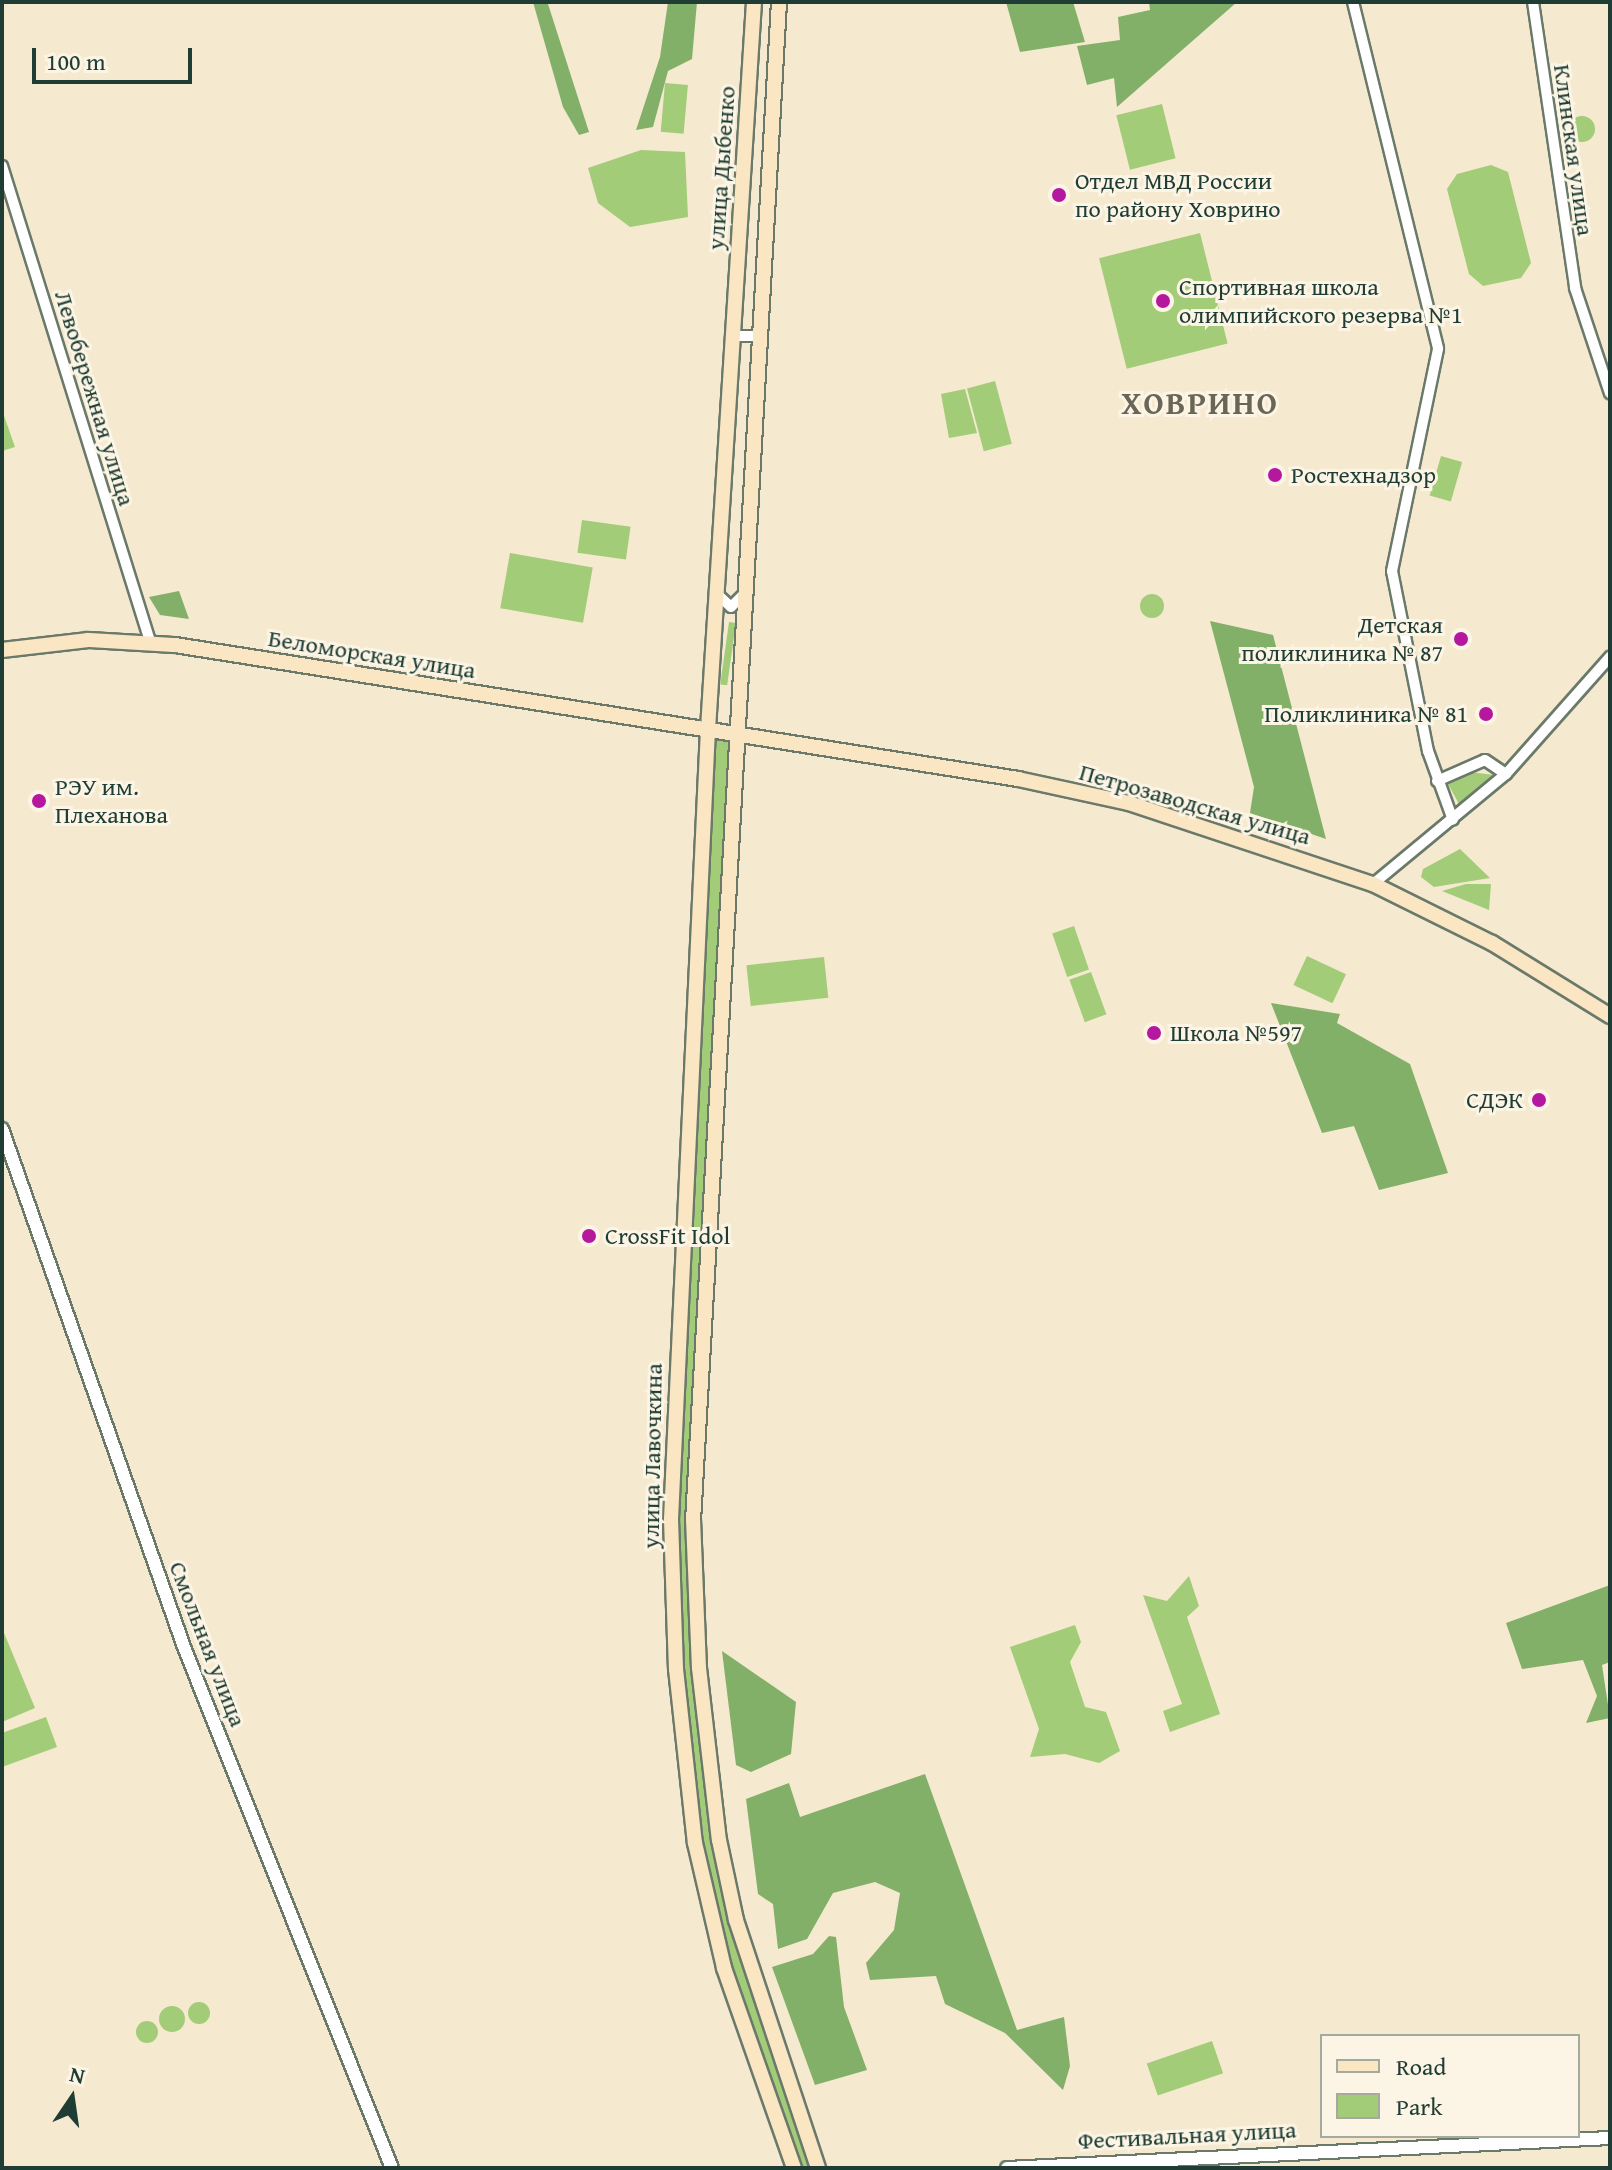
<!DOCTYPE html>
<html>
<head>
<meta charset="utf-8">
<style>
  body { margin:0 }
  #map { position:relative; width:1612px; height:2170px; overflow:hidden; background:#f5e9cf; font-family:"Gentium Book Plus",serif }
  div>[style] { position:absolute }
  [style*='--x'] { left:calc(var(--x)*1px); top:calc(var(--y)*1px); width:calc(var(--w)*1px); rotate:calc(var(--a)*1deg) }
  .green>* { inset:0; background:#a3cc78; transform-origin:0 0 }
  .round { border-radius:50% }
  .forest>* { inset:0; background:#82b068 }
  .roads { filter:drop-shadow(2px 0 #6a796a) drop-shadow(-2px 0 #6a796a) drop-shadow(0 2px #6a796a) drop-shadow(0 -2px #6a796a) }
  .minor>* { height:10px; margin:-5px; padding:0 5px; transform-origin:5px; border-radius:5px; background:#fff }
  .tertiary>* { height:12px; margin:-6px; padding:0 6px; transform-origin:6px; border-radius:6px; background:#fff }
  .secondary>* { height:14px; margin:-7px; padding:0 7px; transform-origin:7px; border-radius:7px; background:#fbe6c4 }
  .dots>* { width:22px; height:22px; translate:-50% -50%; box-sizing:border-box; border:4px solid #fcf5e5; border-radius:50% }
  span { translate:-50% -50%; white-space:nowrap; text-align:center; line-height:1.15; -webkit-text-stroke:6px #fcf5e5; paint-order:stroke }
  .street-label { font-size:24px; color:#1f3d34 }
  .poi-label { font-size:24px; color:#1f3d34 }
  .left { translate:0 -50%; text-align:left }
  .right { translate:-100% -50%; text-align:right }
  .district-label { font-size:32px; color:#6a6657; font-weight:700; letter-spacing:2px }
  .frame { position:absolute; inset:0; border:4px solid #1f3d34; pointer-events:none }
  .legend { position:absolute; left:1320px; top:2034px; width:260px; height:104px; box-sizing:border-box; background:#fcf5e5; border:2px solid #a4ab9e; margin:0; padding:10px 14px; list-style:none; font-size:24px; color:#1f3d34 }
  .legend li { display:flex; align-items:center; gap:16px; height:40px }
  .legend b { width:40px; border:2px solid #a4ab9e }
  .north { position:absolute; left:32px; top:2058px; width:80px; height:80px; -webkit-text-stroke:6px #fcf5e5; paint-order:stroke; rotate:13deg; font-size:22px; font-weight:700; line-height:32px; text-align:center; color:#1f3d34 }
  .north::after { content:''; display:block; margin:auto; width:28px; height:36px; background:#1f3d34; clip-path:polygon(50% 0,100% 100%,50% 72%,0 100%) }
  .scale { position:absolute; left:32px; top:48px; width:160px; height:36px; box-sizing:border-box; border:4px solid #1f3d34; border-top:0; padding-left:10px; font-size:24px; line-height:28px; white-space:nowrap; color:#1f3d34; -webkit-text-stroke:6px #fcf5e5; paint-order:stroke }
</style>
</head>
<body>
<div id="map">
  <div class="green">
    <div style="left:665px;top:83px;width:23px;height:49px;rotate:5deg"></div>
    <div style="left:1162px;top:104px;width:56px;height:47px;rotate:76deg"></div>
    <div class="round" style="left:1569px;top:116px;width:26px;height:26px"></div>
    <div style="clip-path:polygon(641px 150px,685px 152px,688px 217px,630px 227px,598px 203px,588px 168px)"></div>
    <div style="clip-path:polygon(1491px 165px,1508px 172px,1531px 263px,1521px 278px,1483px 286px,1469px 274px,1447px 189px,1457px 174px)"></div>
    <div style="left:1200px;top:233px;width:114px;height:104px;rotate:76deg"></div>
    <div style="left:995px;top:381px;width:65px;height:29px;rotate:75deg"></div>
    <div style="clip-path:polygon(965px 389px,977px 433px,949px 438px,941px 394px)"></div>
    <div style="clip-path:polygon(2px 410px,15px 447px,2px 451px)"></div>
    <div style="left:1441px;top:456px;width:22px;height:41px;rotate:16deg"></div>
    <div style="left:582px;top:520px;width:49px;height:33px;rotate:8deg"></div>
    <div style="left:510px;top:553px;width:84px;height:56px;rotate:10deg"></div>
    <div class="round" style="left:1140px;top:594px;width:24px;height:24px"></div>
    <div style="left:729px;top:622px;width:7px;height:63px;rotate:8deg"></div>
    <div style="clip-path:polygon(708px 729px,735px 733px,696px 1417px,708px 1767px,736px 1920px,818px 2168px,794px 2168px,711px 1922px,673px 1618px)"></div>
    <div style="clip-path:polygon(1469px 772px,1495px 775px,1459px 804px,1448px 784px)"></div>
    <div style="clip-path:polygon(1460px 849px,1490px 878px,1434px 887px,1421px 877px,1423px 869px)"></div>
    <div style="clip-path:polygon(1466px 884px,1491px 884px,1489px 910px,1442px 891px)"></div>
    <div style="left:1074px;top:926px;width:46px;height:23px;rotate:71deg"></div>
    <div style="left:1307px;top:956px;width:43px;height:32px;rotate:25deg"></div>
    <div style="left:824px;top:957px;width:41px;height:78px;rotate:84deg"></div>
    <div style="left:1091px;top:972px;width:45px;height:23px;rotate:70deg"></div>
    <div style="clip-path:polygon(1189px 1576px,1199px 1606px,1187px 1617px,1220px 1714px,1170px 1732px,1163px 1711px,1182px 1704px,1143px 1595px,1167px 1601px)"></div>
    <div style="clip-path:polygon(1075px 1625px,1081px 1642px,1070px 1662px,1085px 1707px,1106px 1712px,1120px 1751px,1099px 1763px,1065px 1754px,1030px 1757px,1039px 1729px,1010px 1647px)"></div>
    <div style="clip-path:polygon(2px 1628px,35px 1708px,2px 1722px)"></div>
    <div style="clip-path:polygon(46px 1717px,57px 1747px,2px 1767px,2px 1733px)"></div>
    <div class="round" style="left:188px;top:2002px;width:22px;height:22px"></div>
    <div class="round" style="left:159px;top:2006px;width:26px;height:26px"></div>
    <div class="round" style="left:136px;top:2021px;width:22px;height:22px"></div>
    <div style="left:1212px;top:2041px;width:34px;height:69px;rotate:71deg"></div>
  </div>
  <div class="forest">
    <div style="clip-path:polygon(533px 2px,548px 4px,589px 132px,579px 135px,563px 107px)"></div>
    <div style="clip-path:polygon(668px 2px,697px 2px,692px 59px,668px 71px,653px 127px,636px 130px,660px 57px)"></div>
    <div style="clip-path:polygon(1006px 2px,1073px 2px,1085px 42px,1020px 52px)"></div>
    <div style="clip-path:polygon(1149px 2px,1237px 2px,1117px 107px,1114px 78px,1087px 85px,1077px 46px,1120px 40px,1118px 17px,1150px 10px)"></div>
    <div style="clip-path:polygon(179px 591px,189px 619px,160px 615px,149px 597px)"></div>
    <div style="clip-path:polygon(1210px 621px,1273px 635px,1326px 839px,1250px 813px,1254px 787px)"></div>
    <div style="clip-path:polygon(1271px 1003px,1340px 1014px,1337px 1023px,1410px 1064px,1448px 1173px,1379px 1190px,1354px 1126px,1322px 1133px)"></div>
    <div style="clip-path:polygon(1610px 1585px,1610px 1662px,1602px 1665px,1610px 1718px,1586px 1723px,1597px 1696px,1583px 1660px,1522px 1669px,1506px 1623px)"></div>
    <div style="clip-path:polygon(722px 1651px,796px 1702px,791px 1754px,751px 1772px,736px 1765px)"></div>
    <div style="clip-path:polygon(925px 1774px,1017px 2030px,1064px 2017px,1070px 2066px,1063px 2090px,1005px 2033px,945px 2004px,936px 1976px,870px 1980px,866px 1963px,894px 1930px,900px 1893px,875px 1882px,833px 1893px,807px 1939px,778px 1949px,773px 1904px,758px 1894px,746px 1799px,789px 1783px,800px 1817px)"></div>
    <div style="clip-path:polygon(829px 1936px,836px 1937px,844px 2007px,867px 2070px,815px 2085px,772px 1967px,813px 1954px)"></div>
  </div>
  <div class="roads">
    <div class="minor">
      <div style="--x:1353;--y:2;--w:357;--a:76.2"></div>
      <div style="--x:1438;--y:349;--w:227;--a:101.7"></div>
      <div style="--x:1392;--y:571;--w:184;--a:78.7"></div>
      <div style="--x:1428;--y:751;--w:73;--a:70.1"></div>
      <div style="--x:1533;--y:2;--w:289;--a:81.6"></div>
      <div style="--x:1575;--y:288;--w:111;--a:71.6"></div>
      <div style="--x:2;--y:166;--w:498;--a:72.7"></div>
      <div style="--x:733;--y:336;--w:28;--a:0"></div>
      <div style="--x:717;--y:594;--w:19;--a:43"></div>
      <div style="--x:731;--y:607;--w:17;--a:-45"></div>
      <div style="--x:1437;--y:781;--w:52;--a:-23.6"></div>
      <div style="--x:1485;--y:760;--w:25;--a:34"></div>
      <div style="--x:1373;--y:884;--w:173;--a:-39.6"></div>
      <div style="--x:1506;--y:774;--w:157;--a:-48.4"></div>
    </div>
    <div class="tertiary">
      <div style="--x:2;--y:1129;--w:549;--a:70.64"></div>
      <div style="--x:184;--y:1647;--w:561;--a:68.24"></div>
      <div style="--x:1007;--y:2168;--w:604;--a:-2.85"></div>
    </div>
    <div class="secondary">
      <div style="--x:754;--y:2;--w:728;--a:93.62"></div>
      <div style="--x:708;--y:729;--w:791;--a:92.68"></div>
      <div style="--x:671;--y:1519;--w:150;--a:88.1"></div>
      <div style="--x:676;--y:1669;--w:175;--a:83.8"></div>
      <div style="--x:695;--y:1843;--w:128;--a:76.9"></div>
      <div style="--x:724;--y:1968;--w:212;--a:70.7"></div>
      <div style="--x:779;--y:2;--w:1519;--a:93.24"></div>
      <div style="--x:693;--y:1519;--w:149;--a:87.7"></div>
      <div style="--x:699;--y:1668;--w:173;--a:83.4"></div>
      <div style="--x:719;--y:1840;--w:82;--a:78"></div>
      <div style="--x:736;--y:1920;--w:261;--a:71.7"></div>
      <div style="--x:2;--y:650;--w:87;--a:-6.6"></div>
      <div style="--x:88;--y:640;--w:87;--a:3.3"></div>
      <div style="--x:175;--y:645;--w:854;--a:9.03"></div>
      <div style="--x:1018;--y:779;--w:114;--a:12.2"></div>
      <div style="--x:1129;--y:803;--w:257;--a:18.4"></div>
      <div style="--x:1373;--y:884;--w:133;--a:26.4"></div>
      <div style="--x:1492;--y:943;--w:139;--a:31.7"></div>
    </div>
  </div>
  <div class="dots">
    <div style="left:1059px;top:195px;background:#b5179e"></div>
    <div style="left:1163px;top:301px;background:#b5179e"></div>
    <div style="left:1275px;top:475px;background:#b5179e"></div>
    <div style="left:1461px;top:639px;background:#b5179e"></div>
    <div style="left:1486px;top:714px;background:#b5179e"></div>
    <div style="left:39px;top:801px;background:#b5179e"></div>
    <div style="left:1154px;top:1033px;background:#b5179e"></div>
    <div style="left:1539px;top:1100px;background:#b5179e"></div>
    <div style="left:589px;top:1236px;background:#b5179e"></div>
  </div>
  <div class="street-label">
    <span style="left:1574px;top:150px;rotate:82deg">Клинская улица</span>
    <span style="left:721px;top:168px;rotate:-86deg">улица Дыбенко</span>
    <span style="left:95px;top:398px;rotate:73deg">Левобережная улица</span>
    <span style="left:372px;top:654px;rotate:9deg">Беломорская улица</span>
    <span style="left:1195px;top:804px;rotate:16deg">Петрозаводская улица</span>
    <span style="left:652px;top:1456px;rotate:-89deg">улица Лавочкина</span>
    <span style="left:208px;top:1644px;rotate:69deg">Смольная улица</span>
    <span style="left:1187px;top:2135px;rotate:-3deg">Фестивальная улица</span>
  </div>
  <div class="poi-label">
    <span class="left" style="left:1075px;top:195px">Отдел МВД России<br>по району Ховрино</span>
    <span class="left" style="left:1179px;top:301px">Спортивная школа<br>олимпийского резерва №1</span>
    <span class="left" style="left:1291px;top:475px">Ростехнадзор</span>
    <span class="right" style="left:1443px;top:639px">Детская<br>поликлиника № 87</span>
    <span class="right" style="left:1468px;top:714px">Поликлиника № 81</span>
    <span class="left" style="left:55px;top:801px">РЭУ им.<br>Плеханова</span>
    <span class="left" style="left:1170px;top:1033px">Школа №597</span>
    <span class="right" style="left:1523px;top:1100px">СДЭК</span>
    <span class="left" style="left:605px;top:1236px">CrossFit Idol</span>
  </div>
  <div class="district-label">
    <span style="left:1200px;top:403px">ХОВРИНО</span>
  </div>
  <div class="frame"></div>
  <ul class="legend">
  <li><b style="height:10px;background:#fbe6c4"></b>Road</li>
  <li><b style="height:22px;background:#a3cc78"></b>Park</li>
  </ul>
  <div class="north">N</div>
  <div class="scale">100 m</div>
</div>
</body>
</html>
